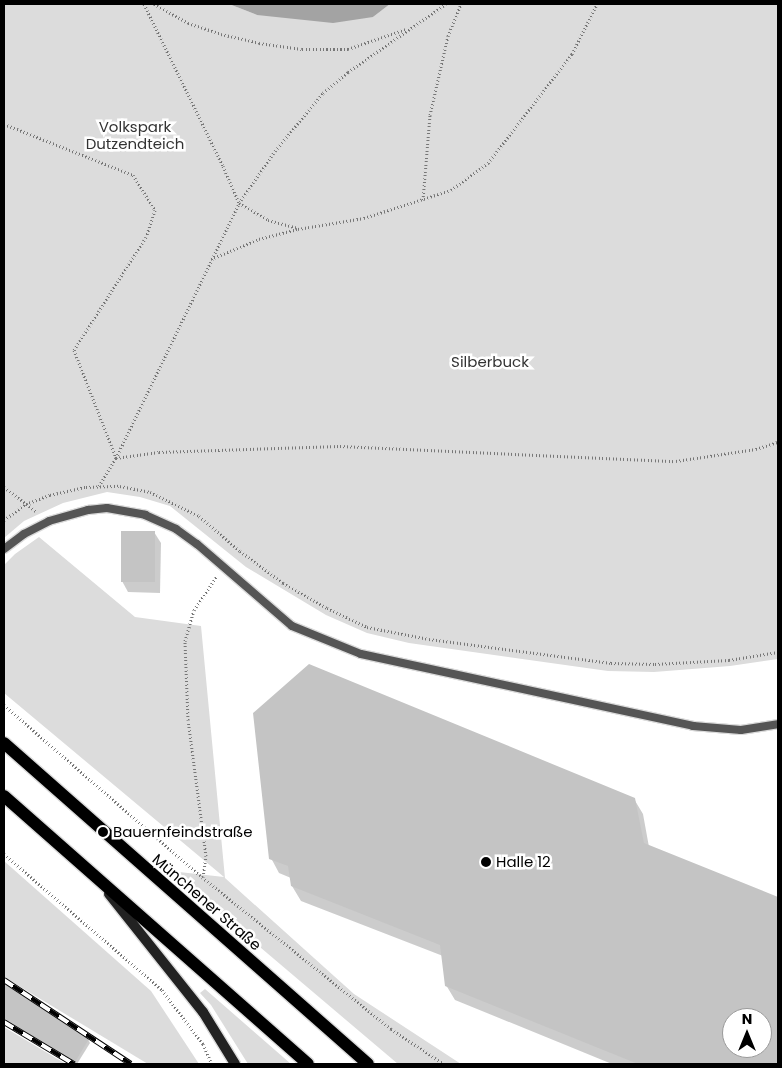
<!DOCTYPE html>
<html>
<head>
<meta charset="utf-8">
<style>
  body { margin:0 }
  #map { position:relative; width:782px; height:1068px; overflow:hidden; background:#fff; font-family:Poppins,sans-serif }
  div>[style] { position:absolute }
  [style*='--x'] { left:calc(var(--x)*1px); top:calc(var(--y)*1px); width:calc(var(--w)*1px); rotate:calc(var(--a)*1deg) }
  .green>* { inset:0; background:#dcdcdc }
  .water>* { inset:0; background:#a3a3a3 }
  .shadow>* { inset:0; background:#0003 }
  .building>* { inset:0; background:#c4c4c4; transform-origin:0 0 }
  .path>* { height:3px; margin-top:-1.5px; transform-origin:0; background:repeating-linear-gradient(90deg,#777 0 1px,transparent 0 3.5px) }
  .roads { filter:drop-shadow(1px 0 #dbdbdb) drop-shadow(-1px 0 #dbdbdb) drop-shadow(0 1px #dbdbdb) drop-shadow(0 -1px #dbdbdb) }
  .service>* { height:8px; margin:-4px; padding:0 4px; transform-origin:4px; border-radius:4px; background:#555 }
  .secondary>* { height:10px; margin:-5px; padding:0 5px; transform-origin:5px; border-radius:5px; background:#222 }
  .primary>* { height:12px; margin:-6px; padding:0 6px; transform-origin:6px; border-radius:6px; background:#000 }
  .rail>* { height:5.5px; margin-top:-2.75px; transform-origin:0; background:repeating-linear-gradient(90deg,#fff 0 11px,#000 0 22px); box-sizing:border-box; border-block:1px solid #000 }
  .dots>* { width:14px; height:14px; translate:-50% -50%; box-sizing:border-box; border:2px solid #fff; border-radius:50% }
  span { translate:-50% -50%; white-space:nowrap; text-align:center; line-height:1.15; -webkit-text-stroke:5px #fff; paint-order:stroke }
  .park-label { font-size:15px; color:#333 }
  .poi-label { font-size:15px; color:#000 }
  .left { translate:0 -50%; text-align:left }
  .street-label { font-size:15px; color:#000 }
  .frame { position:absolute; inset:0; border:5px solid #000; pointer-events:none }
  .north { position:absolute; left:722px; top:1008px; width:50px; height:50px; box-sizing:border-box; background:#fff; border:1px solid #999; border-radius:50%; rotate:0deg; font-size:14px; font-weight:700; line-height:20px; text-align:center; color:#000 }
  .north::after { content:''; display:block; margin:auto; width:18px; height:22px; background:#000; clip-path:polygon(50% 0,100% 100%,50% 72%,0 100%) }
</style>
</head>
<body>
<div id="map">
  <div class="green">
    <div style="clip-path:polygon(4px 4px,229px 4px,257px 15px,373px 17px,390px 4px,778px 4px,778px 659px,730px 666px,654px 672px,608px 671px,409px 643px,367px 633px,326px 615px,246px 567px,170px 506px,140px 497px,107px 492px,63px 503px,24px 521px,4px 538px)"></div>
    <div style="clip-path:polygon(39px 537px,135px 617px,201px 626px,225px 878px,354px 994px,461px 1064px,398px 1064px,170px 871px,224px 877px,4px 693px,4px 565px,15px 554px)"></div>
    <div style="clip-path:polygon(4px 861px,151px 991px,199px 1064px,148px 1064px,4px 977px)"></div>
    <div style="clip-path:polygon(205px 989px,291px 1064px,248px 1064px,211px 1005px,200px 993px)"></div>
    <div style="clip-path:polygon(4px 1027px,66px 1064px,4px 1064px)"></div>
  </div>
  <div class="water">
    <div style="clip-path:polygon(229px 4px,390px 4px,373px 17px,333px 23px,257px 15px)"></div>
  </div>
  <div class="shadow">
    <div style="clip-path:polygon(154px 532px,161px 543px,160px 593px,128px 592px,122px 581px)"></div>
    <div style="clip-path:polygon(evenodd,634px 799px,643px 814px,649px 847px,778px 898px,778px 1064px,612px 1064px,455px 1000px,446px 985px,443px 956px,301px 901px,292px 886px,291px 878px,279px 873px,271px 858px,634px 799px,732px 1018px,762px 1018px,762px 1048px,732px 1048px,732px 1018px)"></div>
    <div style="clip-path:polygon(4px 984px,88px 1039px,90px 1043px,77px 1064px,4px 1020px)"></div>
  </div>
  <div class="building">
    <div style="left:121px;top:531px;width:34px;height:51px"></div>
    <div style="clip-path:polygon(evenodd,309px 664px,635px 798px,644px 843px,778px 897px,778px 1064px,638px 1064px,445px 986px,440px 945px,291px 886px,288px 866px,269px 859px,253px 713px,309px 664px,732px 1018px,762px 1018px,762px 1048px,732px 1048px,732px 1018px)"></div>
    <div style="clip-path:polygon(4px 982px,89px 1039px,75px 1062px,4px 1018px)"></div>
  </div>
  <div class="path">
    <div style="--x:144;--y:4;--w:180;--a:64"></div>
    <div style="--x:223;--y:166;--w:40;--a:66.6"></div>
    <div style="--x:239;--y:203;--w:34;--a:30"></div>
    <div style="--x:268;--y:220;--w:30;--a:15"></div>
    <div style="--x:154;--y:4;--w:39;--a:29"></div>
    <div style="--x:188;--y:23;--w:35;--a:18"></div>
    <div style="--x:221;--y:34;--w:39;--a:13"></div>
    <div style="--x:259;--y:43;--w:43;--a:7.9"></div>
    <div style="--x:302;--y:49;--w:46;--a:0"></div>
    <div style="--x:348;--y:49;--w:61;--a:-19"></div>
    <div style="--x:4;--y:124;--w:139;--a:21.6"></div>
    <div style="--x:133;--y:175;--w:41;--a:57.8"></div>
    <div style="--x:155;--y:210;--w:28;--a:108"></div>
    <div style="--x:146;--y:237;--w:134;--a:122.5"></div>
    <div style="--x:74;--y:350;--w:116;--a:68.7"></div>
    <div style="--x:116;--y:458;--w:43;--a:-7.9"></div>
    <div style="--x:159;--y:452;--w:181;--a:-1.9"></div>
    <div style="--x:340;--y:446;--w:336;--a:2.6"></div>
    <div style="--x:676;--y:461;--w:81;--a:-8.5"></div>
    <div style="--x:756;--y:449;--w:23;--a:-18"></div>
    <div style="--x:423;--y:200;--w:85;--a:-85.3"></div>
    <div style="--x:430;--y:115;--w:81;--a:-77.2"></div>
    <div style="--x:448;--y:36;--w:35;--a:-68"></div>
    <div style="--x:211;--y:259;--w:52;--a:-22.6"></div>
    <div style="--x:259;--y:239;--w:40;--a:-14.4"></div>
    <div style="--x:298;--y:229;--w:67;--a:-9.5"></div>
    <div style="--x:364;--y:218;--w:91;--a:-17.8"></div>
    <div style="--x:451;--y:190;--w:46;--a:-36.1"></div>
    <div style="--x:488;--y:163;--w:138;--a:-52.4"></div>
    <div style="--x:572;--y:54;--w:56;--a:-63.4"></div>
    <div style="--x:99;--y:486;--w:33;--a:-59"></div>
    <div style="--x:116;--y:458;--w:283;--a:-64.2"></div>
    <div style="--x:239;--y:203;--w:63;--a:-55.3"></div>
    <div style="--x:275;--y:151;--w:75;--a:-50.4"></div>
    <div style="--x:323;--y:93;--w:33;--a:-40"></div>
    <div style="--x:348;--y:72;--w:119;--a:-34.8"></div>
    <div style="--x:4;--y:487;--w:41;--a:37.1"></div>
    <div style="--x:4;--y:520;--w:27;--a:-36"></div>
    <div style="--x:26;--y:504;--w:26;--a:-21"></div>
    <div style="--x:50;--y:495;--w:37;--a:-13"></div>
    <div style="--x:86;--y:487;--w:34;--a:-2"></div>
    <div style="--x:120;--y:486;--w:31;--a:11"></div>
    <div style="--x:150;--y:492;--w:55;--a:26.1"></div>
    <div style="--x:199;--y:516;--w:54;--a:40.5"></div>
    <div style="--x:240;--y:551;--w:54;--a:36.7"></div>
    <div style="--x:283;--y:583;--w:51;--a:29.6"></div>
    <div style="--x:327;--y:608;--w:44;--a:25.4"></div>
    <div style="--x:367;--y:627;--w:63;--a:11"></div>
    <div style="--x:429;--y:639;--w:184;--a:7.5"></div>
    <div style="--x:611;--y:663;--w:44;--a:1.3"></div>
    <div style="--x:655;--y:664;--w:74;--a:-3.1"></div>
    <div style="--x:729;--y:660;--w:50;--a:-9.3"></div>
    <div style="--x:4;--y:705;--w:262;--a:41"></div>
    <div style="--x:202;--y:877;--w:243;--a:38.8"></div>
    <div style="--x:391;--y:1029;--w:64;--a:33.4"></div>
    <div style="--x:4;--y:854;--w:208;--a:40.7"></div>
    <div style="--x:162;--y:990;--w:68;--a:52.8"></div>
    <div style="--x:203;--y:1044;--w:22;--a:66"></div>
    <div style="--x:203;--y:877;--w:21;--a:-82"></div>
    <div style="--x:206;--y:856;--w:137;--a:-97.5"></div>
    <div style="--x:188;--y:720;--w:79;--a:-92.2"></div>
    <div style="--x:185;--y:641;--w:32;--a:-74"></div>
    <div style="--x:194;--y:610;--w:40;--a:-56"></div>
  </div>
  <div class="roads">
    <div class="service">
      <div style="--x:4;--y:549;--w:25;--a:-37"></div>
      <div style="--x:24;--y:534;--w:28;--a:-27"></div>
      <div style="--x:49;--y:521;--w:41;--a:-15.8"></div>
      <div style="--x:88;--y:510;--w:19;--a:-6"></div>
      <div style="--x:107;--y:508;--w:39;--a:10"></div>
      <div style="--x:145;--y:515;--w:34;--a:24"></div>
      <div style="--x:176;--y:529;--w:26;--a:36"></div>
      <div style="--x:197;--y:544;--w:125;--a:40.8"></div>
      <div style="--x:292;--y:626;--w:74;--a:22.1"></div>
      <div style="--x:361;--y:654;--w:340;--a:12.2"></div>
      <div style="--x:693;--y:726;--w:48;--a:4.8"></div>
      <div style="--x:741;--y:730;--w:37;--a:-9"></div>
    </div>
    <div class="secondary">
      <div style="--x:109;--y:894;--w:151;--a:51.5"></div>
      <div style="--x:203;--y:1012;--w:61;--a:58.4"></div>
    </div>
    <div class="primary">
      <div style="--x:4;--y:743;--w:485;--a:41.4"></div>
      <div style="--x:4;--y:796;--w:405;--a:41.4"></div>
    </div>
  </div>
  <div class="rail">
    <div style="--x:4;--y:980;--w:152;--a:33.5"></div>
    <div style="--x:4;--y:1022;--w:82;--a:31"></div>
  </div>
  <div class="dots">
    <div style="left:103px;top:832px;background:#000"></div>
    <div style="left:486px;top:862px;background:#000"></div>
  </div>
  <div class="park-label">
    <span style="left:135px;top:135px">Volkspark<br>Dutzendteich</span>
    <span style="left:490px;top:362px">Silberbuck</span>
  </div>
  <div class="poi-label">
    <span class="left" style="left:113px;top:832px">Bauernfeindstraße</span>
    <span class="left" style="left:496px;top:862px">Halle 12</span>
  </div>
  <div class="street-label">
    <span style="left:207px;top:902px;rotate:41deg">Münchener Straße</span>
  </div>
  <div class="frame"></div>
  <div class="north">N</div>
</div>
</body>
</html>
